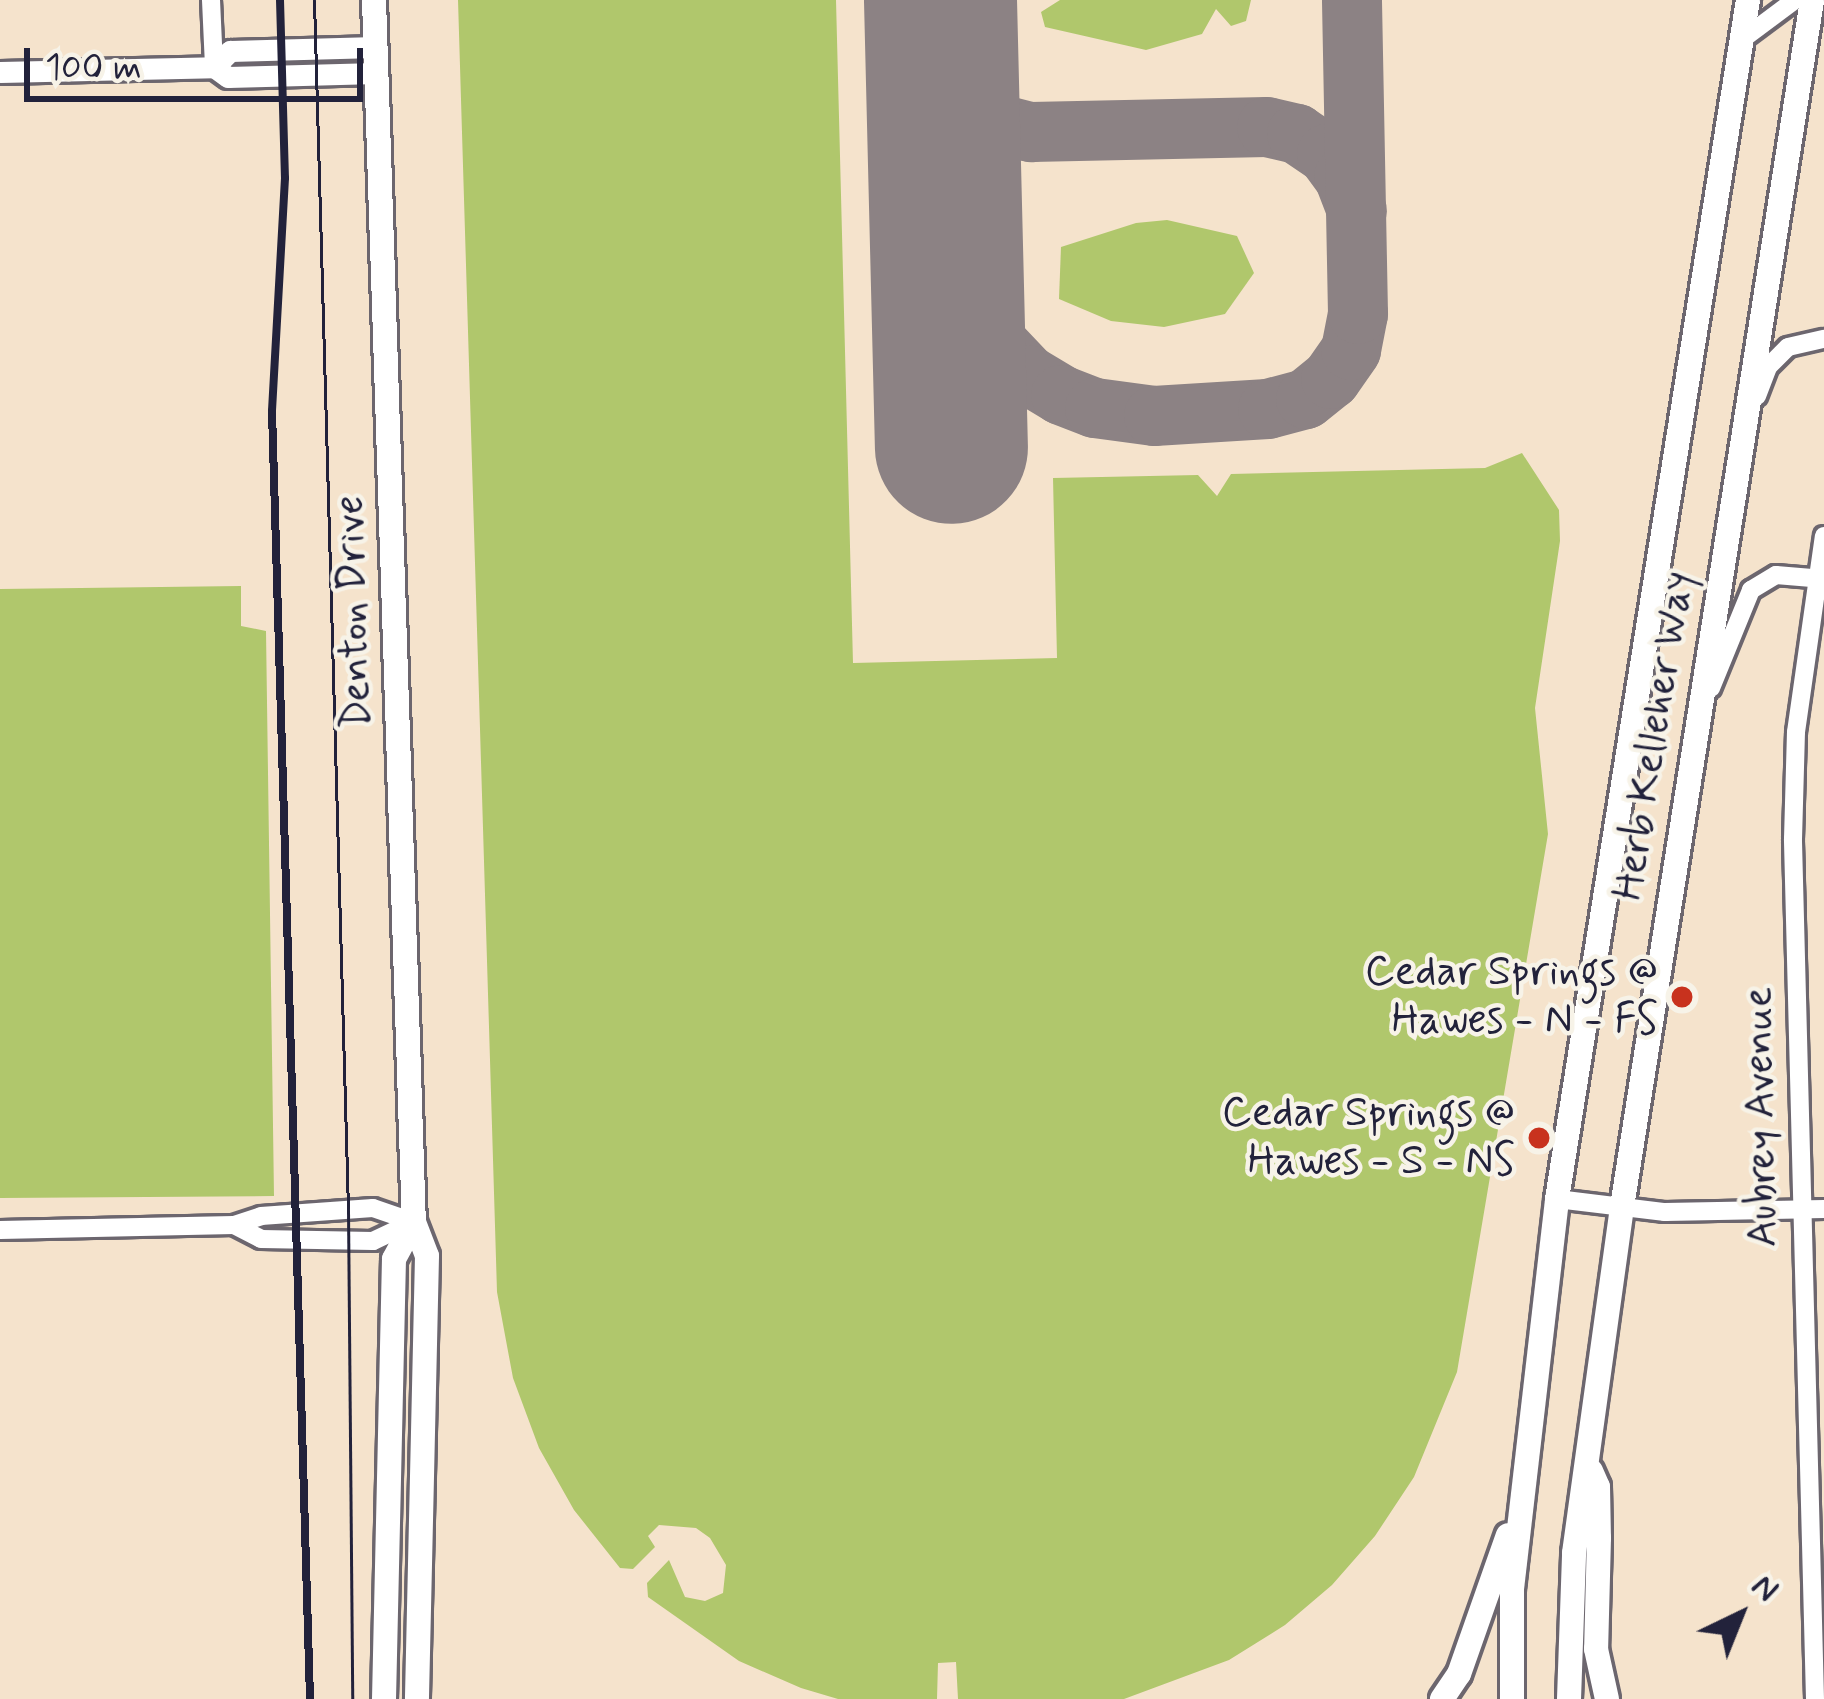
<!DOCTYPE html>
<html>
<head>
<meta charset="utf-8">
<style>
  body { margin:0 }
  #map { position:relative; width:1824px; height:1699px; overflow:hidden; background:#f5e3cc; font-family:Mynerve,sans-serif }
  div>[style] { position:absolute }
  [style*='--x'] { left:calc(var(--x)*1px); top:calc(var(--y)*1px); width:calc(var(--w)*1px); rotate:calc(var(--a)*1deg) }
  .green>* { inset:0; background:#b0c76c }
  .taxiway>* { height:60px; margin:-30px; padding:0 30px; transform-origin:30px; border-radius:30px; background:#8c8284 }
  .runway>* { height:153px; margin:-76.5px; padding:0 76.5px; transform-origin:76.5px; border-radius:76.5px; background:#8c8284 }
  .roads { filter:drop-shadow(3px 0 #6c666e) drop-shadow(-3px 0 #6c666e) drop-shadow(0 3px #6c666e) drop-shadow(0 -3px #6c666e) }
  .minor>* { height:18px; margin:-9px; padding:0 9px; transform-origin:9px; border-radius:9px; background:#fff }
  .tertiary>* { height:21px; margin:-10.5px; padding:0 10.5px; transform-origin:10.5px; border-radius:10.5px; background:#fff }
  .secondary>* { height:24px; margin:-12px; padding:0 12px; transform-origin:12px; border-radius:12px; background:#fff }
  .tram>* { height:3px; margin:-1.5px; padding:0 1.5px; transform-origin:1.5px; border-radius:1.5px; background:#22223b }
  .rail>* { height:8px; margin:-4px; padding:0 4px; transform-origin:4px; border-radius:4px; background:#22223b }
  .dots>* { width:33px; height:33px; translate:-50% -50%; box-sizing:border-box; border:6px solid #f7f3e8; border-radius:50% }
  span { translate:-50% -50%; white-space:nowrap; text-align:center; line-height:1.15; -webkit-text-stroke:9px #f7f3e8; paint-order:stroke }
  .street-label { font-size:42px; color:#22223b }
  .poi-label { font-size:42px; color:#22223b }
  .right { translate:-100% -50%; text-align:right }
  .north { position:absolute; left:1680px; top:1555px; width:120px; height:120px; -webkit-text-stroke:9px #f7f3e8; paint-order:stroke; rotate:43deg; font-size:33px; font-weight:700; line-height:48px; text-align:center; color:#22223b }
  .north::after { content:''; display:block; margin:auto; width:42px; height:54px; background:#22223b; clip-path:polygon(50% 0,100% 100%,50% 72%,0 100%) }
  .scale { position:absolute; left:24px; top:48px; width:339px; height:54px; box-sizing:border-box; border:6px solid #22223b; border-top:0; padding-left:15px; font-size:36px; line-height:42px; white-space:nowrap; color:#22223b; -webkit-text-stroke:9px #f7f3e8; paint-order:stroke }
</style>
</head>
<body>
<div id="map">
  <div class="green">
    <div style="clip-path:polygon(458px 0,836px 0,853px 663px,1057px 658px,1053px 478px,1198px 475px,1217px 496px,1231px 474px,1485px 468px,1522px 453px,1559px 510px,1560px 541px,1535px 708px,1548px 834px,1457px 1372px,1414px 1477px,1375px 1536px,1332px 1585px,1285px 1625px,1229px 1660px,1124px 1699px,958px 1699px,956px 1662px,938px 1663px,937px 1699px,838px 1699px,801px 1688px,739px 1661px,648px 1597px,647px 1583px,669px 1560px,685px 1597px,705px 1601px,723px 1593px,726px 1565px,710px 1538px,696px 1528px,659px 1525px,648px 1536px,655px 1547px,633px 1569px,620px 1568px,574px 1510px,539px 1448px,513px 1378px,497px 1292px)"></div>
    <div style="clip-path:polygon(1060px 0,1251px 0,1246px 21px,1231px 26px,1216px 9px,1202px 34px,1146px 50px,1045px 27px,1041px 12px)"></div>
    <div style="clip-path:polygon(1167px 220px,1237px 236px,1254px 273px,1225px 314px,1164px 327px,1111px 321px,1059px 299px,1061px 247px,1136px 223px)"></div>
    <div style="clip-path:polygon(241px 586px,241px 626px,266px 631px,274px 1196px,0 1198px,0 589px)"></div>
  </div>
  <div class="taxiway">
    <div style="--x:941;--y:20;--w:46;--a:78.7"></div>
    <div style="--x:950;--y:65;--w:44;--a:59.9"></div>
    <div style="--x:972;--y:103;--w:37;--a:36"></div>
    <div style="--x:1002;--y:125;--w:30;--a:14"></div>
    <div style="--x:1031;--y:132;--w:236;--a:-1.2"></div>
    <div style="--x:1267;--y:127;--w:31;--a:13"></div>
    <div style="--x:1297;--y:134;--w:36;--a:34"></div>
    <div style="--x:1327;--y:154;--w:29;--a:54"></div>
    <div style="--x:1344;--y:177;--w:36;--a:69"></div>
    <div style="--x:946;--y:243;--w:52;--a:70.9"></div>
    <div style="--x:963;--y:292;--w:52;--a:57.5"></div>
    <div style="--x:991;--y:336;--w:54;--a:46.5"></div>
    <div style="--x:1028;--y:375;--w:39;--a:31"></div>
    <div style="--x:1061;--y:395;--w:36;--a:21"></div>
    <div style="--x:1095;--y:408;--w:60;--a:7.7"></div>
    <div style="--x:1154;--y:416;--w:114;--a:-3.5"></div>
    <div style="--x:1268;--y:409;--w:39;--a:-15"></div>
    <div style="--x:1306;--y:399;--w:32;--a:-39"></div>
    <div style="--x:1331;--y:379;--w:35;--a:-55"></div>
    <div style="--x:1351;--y:350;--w:37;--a:-79"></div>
    <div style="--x:1358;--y:314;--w:314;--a:-91.1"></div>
  </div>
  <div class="runway">
    <div style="--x:940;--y:0;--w:447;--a:88.6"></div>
  </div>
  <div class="roads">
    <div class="minor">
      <div style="--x:211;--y:0;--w:67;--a:87.4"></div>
      <div style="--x:1740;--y:41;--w:69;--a:-36.7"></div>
      <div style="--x:1757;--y:396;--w:31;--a:-69"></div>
      <div style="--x:1768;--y:367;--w:28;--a:-45"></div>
      <div style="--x:1788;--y:347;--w:37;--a:-13"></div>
      <div style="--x:1711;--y:688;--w:106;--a:-67.8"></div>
      <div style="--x:1751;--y:590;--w:29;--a:-31"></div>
      <div style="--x:1776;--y:575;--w:48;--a:4.8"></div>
      <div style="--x:1557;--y:1199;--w:109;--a:6.9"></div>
      <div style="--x:1665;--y:1212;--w:159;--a:-1.1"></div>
      <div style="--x:234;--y:1225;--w:30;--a:27"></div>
      <div style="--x:261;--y:1239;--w:112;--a:1"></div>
      <div style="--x:373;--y:1241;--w:44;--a:-25.4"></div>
      <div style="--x:0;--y:1230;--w:234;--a:-1.2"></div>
      <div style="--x:234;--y:1225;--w:28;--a:-18"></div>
      <div style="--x:261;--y:1216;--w:112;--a:-4.1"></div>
      <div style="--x:373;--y:1208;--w:43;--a:18.9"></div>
      <div style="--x:1815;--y:1699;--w:860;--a:-91.47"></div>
      <div style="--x:1793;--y:839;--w:107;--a:-88.4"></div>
      <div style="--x:1796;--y:732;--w:198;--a:-81.9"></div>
    </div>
    <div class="tertiary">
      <div style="--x:214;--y:67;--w:23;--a:-45"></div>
      <div style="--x:230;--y:51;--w:146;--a:-1.6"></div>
      <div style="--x:0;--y:72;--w:214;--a:-1.3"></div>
      <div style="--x:214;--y:67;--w:17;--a:36"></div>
      <div style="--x:228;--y:77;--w:149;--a:-1.5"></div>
    </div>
    <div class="secondary">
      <div style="--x:374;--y:0;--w:1223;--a:88.13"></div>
      <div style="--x:414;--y:1222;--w:36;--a:69"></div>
      <div style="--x:427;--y:1256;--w:443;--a:91.3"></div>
      <div style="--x:1591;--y:1471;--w:17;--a:66"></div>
      <div style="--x:1598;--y:1487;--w:51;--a:88.9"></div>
      <div style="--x:1599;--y:1538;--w:111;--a:91.5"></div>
      <div style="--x:1596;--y:1649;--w:51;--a:77.6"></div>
      <div style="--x:384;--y:1699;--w:440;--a:-88.7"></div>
      <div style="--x:394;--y:1259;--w:42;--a:-61.6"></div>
      <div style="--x:1442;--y:1699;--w:30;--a:-56"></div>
      <div style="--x:1459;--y:1674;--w:147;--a:-70.6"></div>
      <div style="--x:1512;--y:1699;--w:110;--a:-90"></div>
      <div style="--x:1512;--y:1589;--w:393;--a:-83.4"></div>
      <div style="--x:1557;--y:1199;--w:1214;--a:-80.95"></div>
      <div style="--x:1569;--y:1699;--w:146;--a:-88"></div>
      <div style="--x:1574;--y:1553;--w:349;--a:-82.1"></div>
      <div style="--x:1622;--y:1207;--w:1222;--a:-81.05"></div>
    </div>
  </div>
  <div class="tram">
    <div style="--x:314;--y:0;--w:1210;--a:88.39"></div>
    <div style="--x:348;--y:1210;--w:489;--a:89.5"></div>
  </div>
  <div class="rail">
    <div style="--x:280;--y:0;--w:178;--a:88.4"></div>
    <div style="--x:285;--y:178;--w:233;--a:93.2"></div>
    <div style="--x:272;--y:411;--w:1289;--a:88.31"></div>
  </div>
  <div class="dots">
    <div style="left:1682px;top:997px;background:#c8321e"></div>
    <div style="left:1539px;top:1138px;background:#c8321e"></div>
  </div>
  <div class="street-label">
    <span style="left:355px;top:612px;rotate:-92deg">Denton Drive</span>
    <span style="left:1655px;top:736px;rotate:-81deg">Herb Kelleher Way</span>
    <span style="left:1762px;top:1117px;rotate:-91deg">Aubrey Avenue</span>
  </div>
  <div class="poi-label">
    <span class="right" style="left:1658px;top:997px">Cedar Springs @<br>Hawes - N - FS</span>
    <span class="right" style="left:1515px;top:1138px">Cedar Springs @<br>Hawes - S - NS</span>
  </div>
  <div class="north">N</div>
  <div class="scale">100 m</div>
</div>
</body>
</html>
